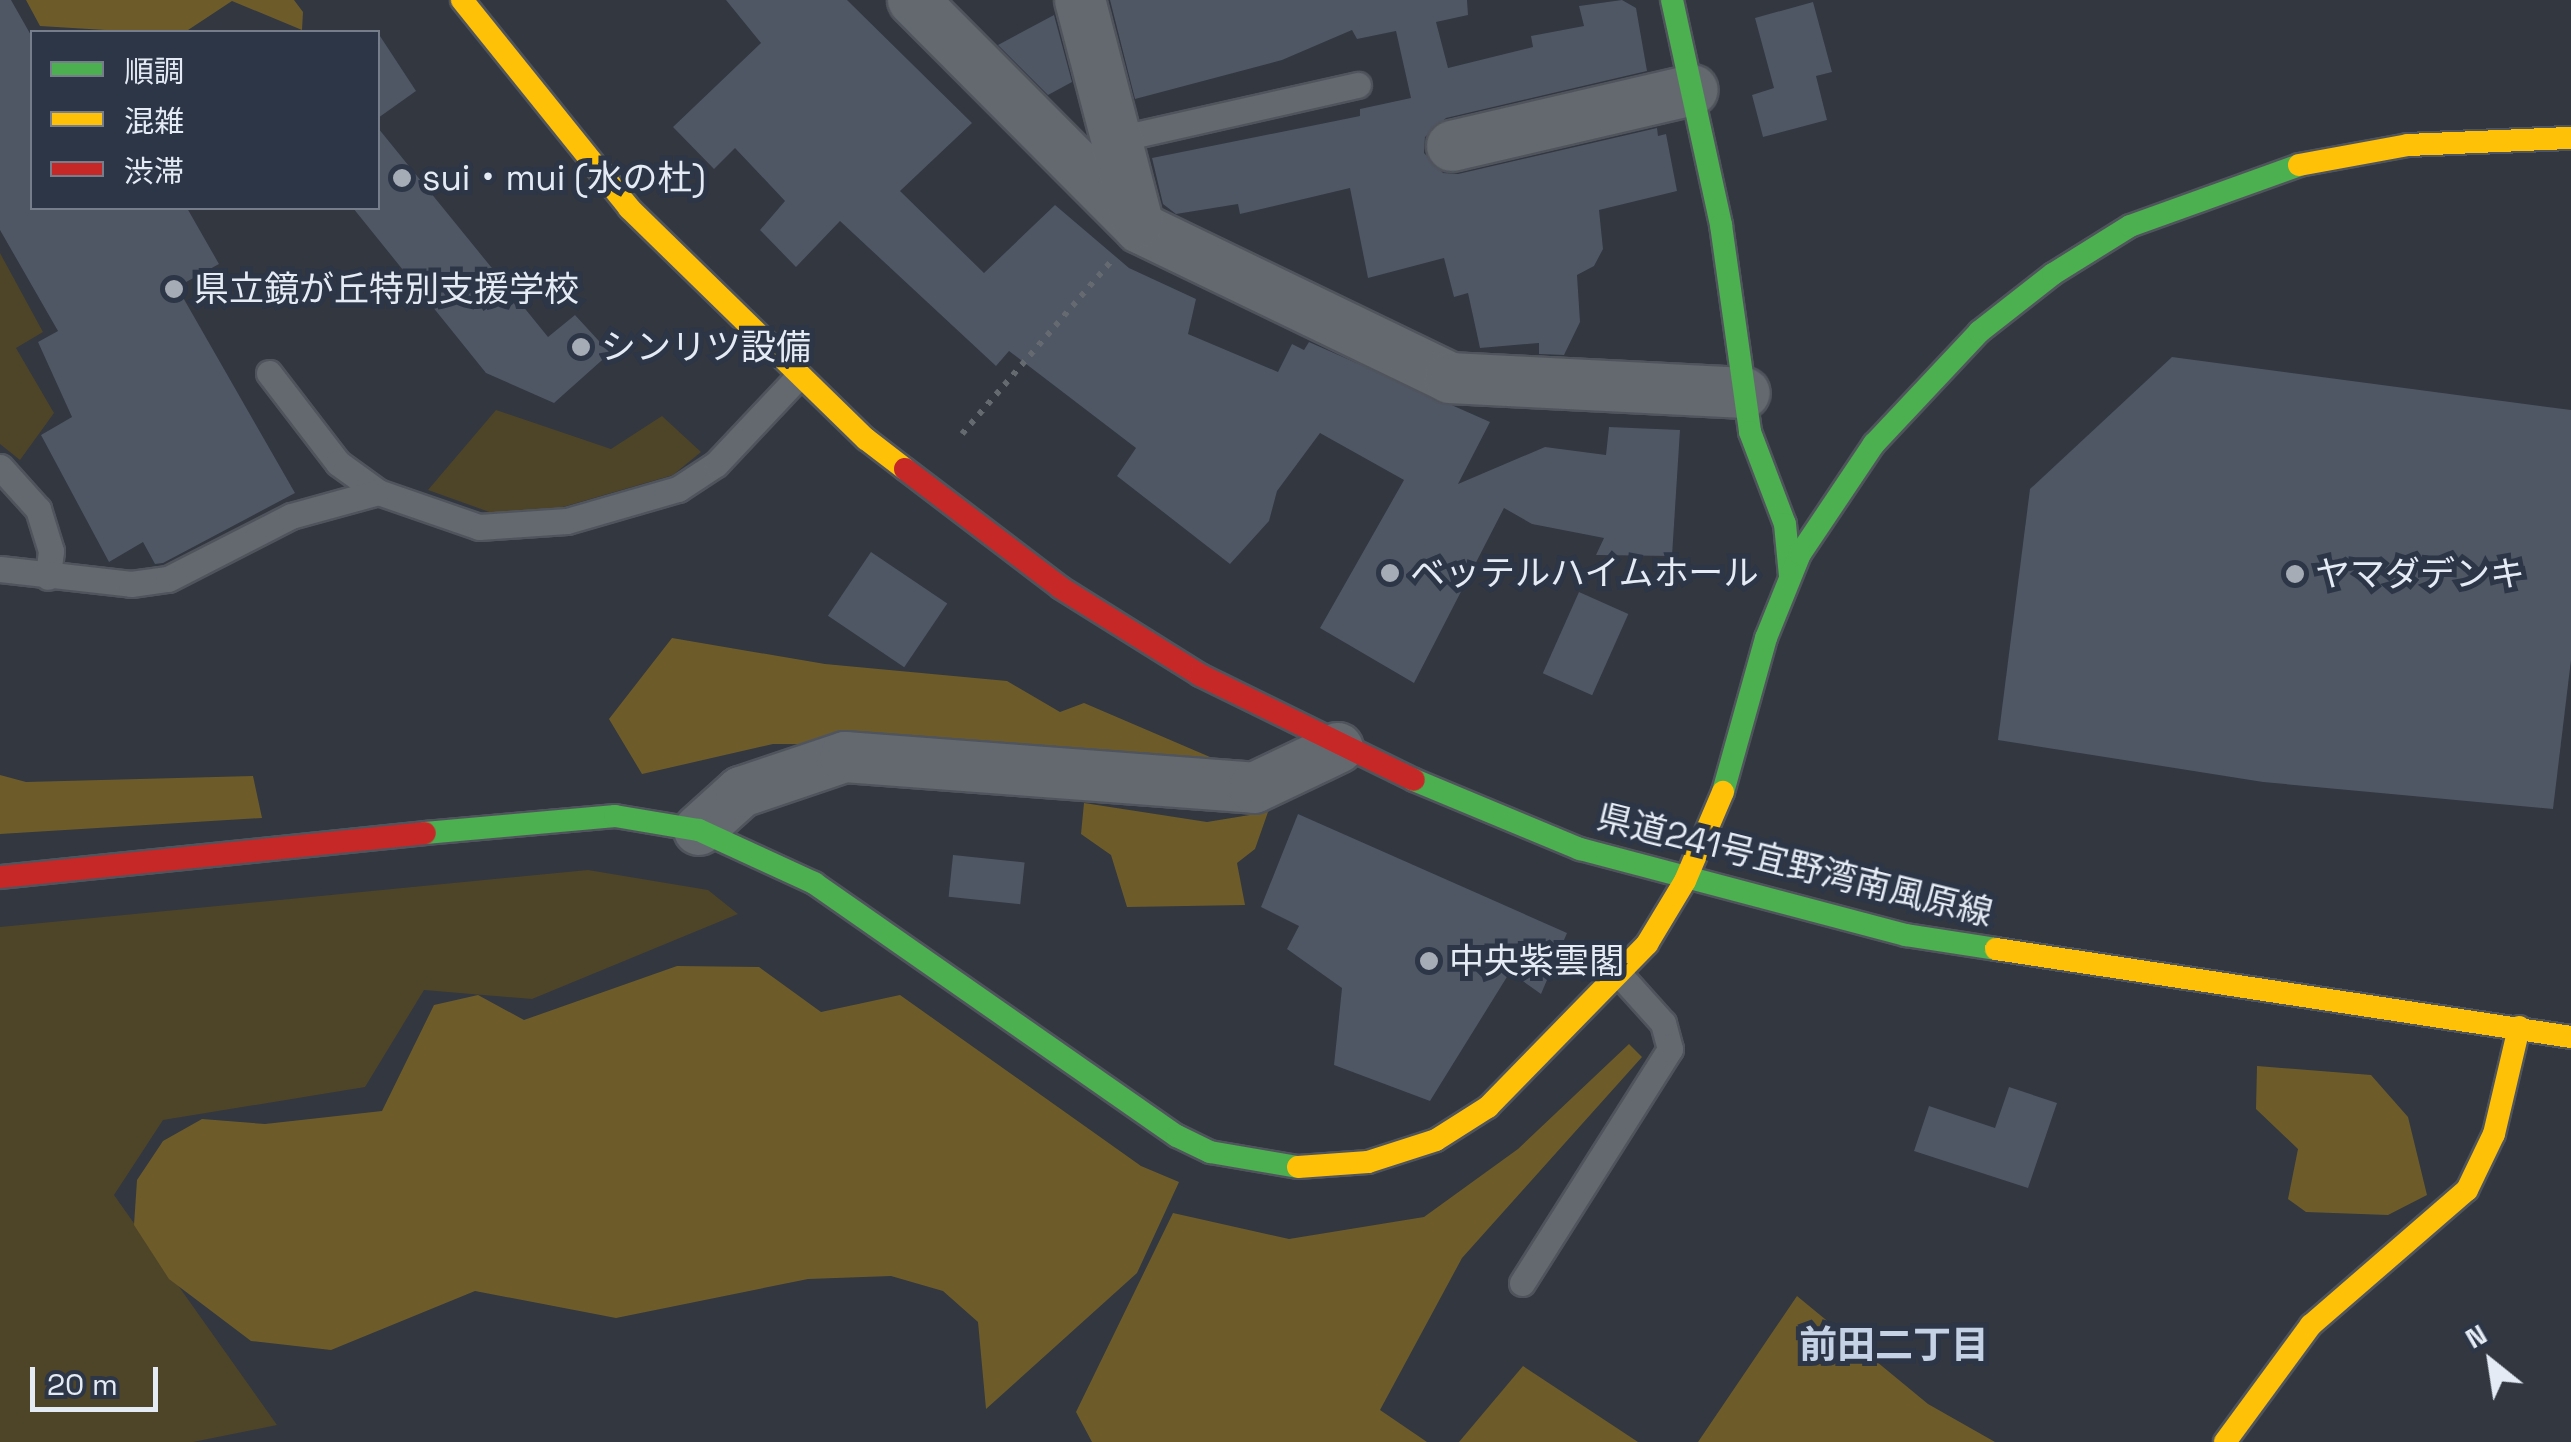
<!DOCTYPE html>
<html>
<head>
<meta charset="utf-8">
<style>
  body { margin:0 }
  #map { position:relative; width:2571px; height:1442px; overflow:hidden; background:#323740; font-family:"Space Grotesk","Noto Sans JP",sans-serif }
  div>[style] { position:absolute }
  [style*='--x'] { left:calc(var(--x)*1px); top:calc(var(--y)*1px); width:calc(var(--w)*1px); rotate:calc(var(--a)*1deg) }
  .green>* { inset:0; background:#4e4428 }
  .forest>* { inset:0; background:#6d5c2a }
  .building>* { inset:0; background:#4f5764; transform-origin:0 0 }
  .path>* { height:6px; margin-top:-3px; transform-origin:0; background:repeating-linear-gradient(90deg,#656970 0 5px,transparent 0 13px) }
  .roads { filter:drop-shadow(2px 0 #50545c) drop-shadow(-2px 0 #50545c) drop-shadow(0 2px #50545c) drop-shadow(0 -2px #50545c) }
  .lane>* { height:25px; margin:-12.5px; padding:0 12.5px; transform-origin:12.5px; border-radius:12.5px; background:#646970 }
  .street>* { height:50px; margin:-25px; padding:0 25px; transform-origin:25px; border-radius:25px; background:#646970 }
  .fast>* { height:22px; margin:-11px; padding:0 11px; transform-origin:11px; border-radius:11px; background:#4caf50 }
  .slow>* { height:22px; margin:-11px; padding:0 11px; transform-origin:11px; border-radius:11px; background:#ffc107 }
  .jam>* { height:22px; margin:-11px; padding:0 11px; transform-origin:11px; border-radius:11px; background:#c62828 }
  .dots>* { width:28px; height:28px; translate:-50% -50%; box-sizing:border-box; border:5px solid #2c3646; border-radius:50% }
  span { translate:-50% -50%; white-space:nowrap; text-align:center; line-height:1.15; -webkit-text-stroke:10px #2c3646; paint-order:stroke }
  .poi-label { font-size:35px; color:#e4ebf5 }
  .left { translate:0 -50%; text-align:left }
  .street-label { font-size:35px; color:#e4ebf5 }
  .neighbourhood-label { font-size:38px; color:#c5d2e6; font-weight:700 }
  .legend { position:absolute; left:30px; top:30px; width:350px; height:180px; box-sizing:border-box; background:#2c3646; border:2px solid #767e8c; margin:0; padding:12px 18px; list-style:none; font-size:30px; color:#e4ebf5 }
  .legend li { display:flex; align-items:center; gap:20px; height:50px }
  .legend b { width:50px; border:2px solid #767e8c }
  .north { position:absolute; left:2441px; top:1312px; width:100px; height:100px; -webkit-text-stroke:8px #2c3646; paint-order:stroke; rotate:330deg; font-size:28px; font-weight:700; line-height:40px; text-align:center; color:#e4ebf5 }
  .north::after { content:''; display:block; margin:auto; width:35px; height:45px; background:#e4ebf5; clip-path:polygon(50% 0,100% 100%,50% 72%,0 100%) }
  .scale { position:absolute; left:30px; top:1367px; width:128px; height:45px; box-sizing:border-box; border:5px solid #e4ebf5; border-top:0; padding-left:12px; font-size:30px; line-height:35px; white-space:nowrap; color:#e4ebf5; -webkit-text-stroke:8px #2c3646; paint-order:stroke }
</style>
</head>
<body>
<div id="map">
  <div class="green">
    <div style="clip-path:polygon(0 253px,43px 332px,16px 348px,54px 413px,20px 460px,0 444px)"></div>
    <div style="clip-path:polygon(496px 410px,611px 449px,662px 416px,701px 452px,673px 475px,542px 513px,495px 514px,428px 490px)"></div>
    <div style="clip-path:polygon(588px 870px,708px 890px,738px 914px,532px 999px,424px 990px,365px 1087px,163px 1120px,114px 1195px,277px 1425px,193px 1442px,0 1442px,0 927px)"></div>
  </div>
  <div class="forest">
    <div style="clip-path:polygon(26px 0,294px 0,303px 12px,302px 30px,232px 1px,185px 32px,138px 32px,40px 26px)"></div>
    <div style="clip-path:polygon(672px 638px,825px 664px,1007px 681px,1060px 712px,1084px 703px,1217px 760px,972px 745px,773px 744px,642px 774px,609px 719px)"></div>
    <div style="clip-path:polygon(0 775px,26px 782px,253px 776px,262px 818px,0 834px)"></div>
    <div style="clip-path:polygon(1084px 803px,1207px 822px,1268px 812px,1255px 849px,1237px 863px,1245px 905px,1127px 907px,1111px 855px,1081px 834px)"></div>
    <div style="clip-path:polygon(677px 966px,759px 967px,821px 1012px,900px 995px,1141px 1166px,1179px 1182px,1137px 1273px,986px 1409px,978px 1322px,943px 1291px,891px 1276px,808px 1279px,616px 1318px,475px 1291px,331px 1350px,251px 1341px,169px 1279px,134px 1225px,137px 1180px,163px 1141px,202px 1119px,265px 1124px,382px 1111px,434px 1005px,478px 995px,524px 1020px)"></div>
    <div style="clip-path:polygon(1629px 1044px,1642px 1057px,1462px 1258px,1380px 1410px,1427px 1442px,1092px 1442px,1076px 1412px,1173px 1213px,1289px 1239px,1424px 1217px,1518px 1149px)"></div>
    <div style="clip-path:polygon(2257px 1066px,2371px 1075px,2408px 1117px,2427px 1195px,2388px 1215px,2306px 1212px,2288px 1199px,2298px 1149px,2256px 1109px)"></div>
    <div style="clip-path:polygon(1797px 1296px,1928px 1404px,1995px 1442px,1698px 1442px)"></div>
    <div style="clip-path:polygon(1523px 1366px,1638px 1442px,1459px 1442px)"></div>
  </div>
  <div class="building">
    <div style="clip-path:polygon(0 0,11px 0,32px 37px,32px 208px,187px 208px,219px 264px,177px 287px,295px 493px,163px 563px,155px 564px,143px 542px,109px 562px,41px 435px,72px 417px,38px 342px,58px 331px,0 230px)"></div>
    <div style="clip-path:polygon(726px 0,847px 0,972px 123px,900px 191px,984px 273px,1055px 205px,1129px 268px,1196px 299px,1188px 334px,1278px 372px,1292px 344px,1304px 350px,1309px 342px,1490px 422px,1458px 484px,1545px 447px,1606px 455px,1609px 427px,1680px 430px,1672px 556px,1596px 555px,1604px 538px,1532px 524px,1504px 508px,1414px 683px,1320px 628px,1404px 480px,1320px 433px,1277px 491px,1269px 521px,1230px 564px,1117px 476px,1136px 448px,1009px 351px,996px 366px,840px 221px,796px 267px,760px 230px,785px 201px,735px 148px,714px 169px,673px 127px,761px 43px)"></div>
    <div style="clip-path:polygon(1110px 0,1467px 0,1468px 15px,1436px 22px,1448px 68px,1533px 47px,1531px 36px,1584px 26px,1579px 6px,1622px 0,1636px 8px,1647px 71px,1446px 118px,1425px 137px,1424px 153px,1443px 173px,1458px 174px,1657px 128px,1658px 136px,1666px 134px,1677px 191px,1599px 210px,1603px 249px,1594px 266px,1577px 275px,1580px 322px,1564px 355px,1539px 354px,1539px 343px,1480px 348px,1468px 293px,1454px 297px,1444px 258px,1368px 278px,1350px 188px,1240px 214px,1238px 204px,1176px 214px,1163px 204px,1152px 158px,1360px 116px,1360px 109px,1411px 98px,1396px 31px,1357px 39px,1352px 30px,1282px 60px,1135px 99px)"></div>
    <div style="clip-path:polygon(1813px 2px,1832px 72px,1816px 76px,1827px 120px,1763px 137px,1752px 95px,1774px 88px,1755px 18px)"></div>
    <div style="clip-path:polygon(1054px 15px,1072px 82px,1048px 95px,998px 45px)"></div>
    <div style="clip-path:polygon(378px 33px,416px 91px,378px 118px)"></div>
    <div style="clip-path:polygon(378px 128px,548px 337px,575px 315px,610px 353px,554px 403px,486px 373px,353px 208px,378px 208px)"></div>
    <div style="clip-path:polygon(2172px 357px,2571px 410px,2571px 660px,2553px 809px,2263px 782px,1998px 740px,2030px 489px)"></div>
    <div style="left:871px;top:552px;width:92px;height:77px;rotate:34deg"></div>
    <div style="left:1579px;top:592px;width:54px;height:89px;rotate:24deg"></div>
    <div style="clip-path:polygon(1298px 814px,1567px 933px,1541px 994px,1510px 972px,1430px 1101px,1334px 1065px,1342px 988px,1287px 949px,1299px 926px,1261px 907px)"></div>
    <div style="left:953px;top:855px;width:72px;height:42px;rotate:6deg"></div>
    <div style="clip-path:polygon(2009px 1087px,2057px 1103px,2028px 1188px,1914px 1151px,1929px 1106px,1995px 1128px)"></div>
  </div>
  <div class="path">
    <div style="--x:962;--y:434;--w:230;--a:-49.2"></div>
  </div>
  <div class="roads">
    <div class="lane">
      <div style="--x:1113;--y:140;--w:251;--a:-12.7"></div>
      <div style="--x:269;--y:373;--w:113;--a:52.5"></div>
      <div style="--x:338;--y:463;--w:49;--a:35.9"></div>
      <div style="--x:378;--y:492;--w:107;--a:19.1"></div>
      <div style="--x:479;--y:527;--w:88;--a:-3.9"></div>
      <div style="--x:567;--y:521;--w:116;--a:-16.1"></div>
      <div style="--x:678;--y:489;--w:45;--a:-33.3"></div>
      <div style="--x:716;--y:464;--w:118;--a:-46.7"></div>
      <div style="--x:0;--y:467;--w:57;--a:47.9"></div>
      <div style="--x:38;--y:509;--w:44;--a:72.8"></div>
      <div style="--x:51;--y:551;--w:26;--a:97"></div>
      <div style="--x:0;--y:569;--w:132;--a:6.5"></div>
      <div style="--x:131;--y:584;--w:37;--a:-8"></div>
      <div style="--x:168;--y:579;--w:138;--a:-27.1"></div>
      <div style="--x:291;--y:516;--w:90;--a:-15.4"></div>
      <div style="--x:1522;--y:1283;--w:277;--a:-57.7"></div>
      <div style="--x:1670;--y:1049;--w:27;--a:-105"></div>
      <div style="--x:1663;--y:1023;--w:67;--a:-132"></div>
    </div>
    <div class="street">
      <div style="--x:913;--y:0;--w:322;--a:45.1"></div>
      <div style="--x:1140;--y:228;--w:344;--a:25.8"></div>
      <div style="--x:1450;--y:378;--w:295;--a:2.9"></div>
      <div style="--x:1080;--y:0;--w:230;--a:75.4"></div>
      <div style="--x:1452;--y:146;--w:247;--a:-13.1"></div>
      <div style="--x:699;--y:830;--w:57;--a:-42.1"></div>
      <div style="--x:741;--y:792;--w:110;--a:-18.6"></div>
      <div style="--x:845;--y:757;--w:410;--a:4.3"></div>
      <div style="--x:1254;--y:788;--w:93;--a:-25.5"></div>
    </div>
    <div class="fast">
      <div style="--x:1672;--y:0;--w:230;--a:77.7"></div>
      <div style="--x:1721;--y:225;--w:209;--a:82"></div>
      <div style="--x:1750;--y:432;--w:98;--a:69.2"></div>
      <div style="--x:1785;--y:524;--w:52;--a:84.5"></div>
      <div style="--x:1414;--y:780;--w:180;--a:22.6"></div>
      <div style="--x:1580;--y:849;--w:337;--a:14.8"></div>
      <div style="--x:1906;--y:935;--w:91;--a:8.8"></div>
      <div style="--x:1723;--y:792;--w:160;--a:-74.4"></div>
      <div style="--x:1766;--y:638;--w:91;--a:-68"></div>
      <div style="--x:1800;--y:554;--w:133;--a:-56.1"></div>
      <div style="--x:1874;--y:444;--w:154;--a:-46.8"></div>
      <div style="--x:1979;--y:332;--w:94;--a:-38.1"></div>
      <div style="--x:2053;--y:274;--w:91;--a:-31.9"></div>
      <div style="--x:2130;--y:226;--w:180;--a:-19.8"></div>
      <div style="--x:425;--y:833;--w:191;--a:-5.1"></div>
      <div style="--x:615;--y:816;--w:85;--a:9.5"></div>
      <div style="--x:699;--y:830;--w:127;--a:24.7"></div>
      <div style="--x:814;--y:883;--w:442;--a:34.9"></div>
      <div style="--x:1177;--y:1136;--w:37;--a:26"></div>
      <div style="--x:1210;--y:1152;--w:89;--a:9.7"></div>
    </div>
    <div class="slow">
      <div style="--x:462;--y:0;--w:267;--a:51.2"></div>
      <div style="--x:629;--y:208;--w:331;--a:44.3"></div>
      <div style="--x:866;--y:439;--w:49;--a:37.6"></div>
      <div style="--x:2299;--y:165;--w:111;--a:-10.4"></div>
      <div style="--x:2408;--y:145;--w:163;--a:-2.5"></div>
      <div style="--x:1996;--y:949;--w:582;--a:8.7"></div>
      <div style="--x:1298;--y:1167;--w:70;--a:-4.1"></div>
      <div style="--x:1368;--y:1162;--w:71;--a:-17.9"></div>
      <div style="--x:1436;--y:1140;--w:62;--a:-32.4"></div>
      <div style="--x:1488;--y:1107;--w:228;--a:-45.7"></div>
      <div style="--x:1647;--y:944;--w:74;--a:-58.9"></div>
      <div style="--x:1685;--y:881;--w:97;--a:-66.9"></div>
      <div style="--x:2225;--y:1442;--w:145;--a:-53.7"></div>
      <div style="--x:2311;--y:1325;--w:206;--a:-40.9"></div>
      <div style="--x:2467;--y:1190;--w:62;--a:-64.3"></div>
      <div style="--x:2494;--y:1134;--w:110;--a:-76.8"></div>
    </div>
    <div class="jam">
      <div style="--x:905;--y:469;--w:196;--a:37.3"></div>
      <div style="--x:1061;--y:588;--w:164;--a:32"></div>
      <div style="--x:1200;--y:675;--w:238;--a:26.1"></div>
      <div style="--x:0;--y:877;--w:427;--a:-5.9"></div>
    </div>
  </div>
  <div class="dots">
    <div style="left:402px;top:178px;background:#a6acb6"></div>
    <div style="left:174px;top:289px;background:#a6acb6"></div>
    <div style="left:581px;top:347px;background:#a6acb6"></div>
    <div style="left:1390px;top:573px;background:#a6acb6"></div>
    <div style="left:2295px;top:574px;background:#a6acb6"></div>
    <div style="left:1429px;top:961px;background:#a6acb6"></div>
  </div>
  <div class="poi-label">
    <span class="left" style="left:422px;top:178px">sui・mui (水の杜)</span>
    <span class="left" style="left:194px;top:289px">県立鏡が丘特別支援学校</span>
    <span class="left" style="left:601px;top:347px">シンリツ設備</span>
    <span class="left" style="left:1410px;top:573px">ベッテルハイムホール</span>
    <span class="left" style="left:2315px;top:574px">ヤマダデンキ</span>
    <span class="left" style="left:1449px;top:961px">中央紫雲閣</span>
  </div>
  <div class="street-label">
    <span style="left:1795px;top:865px;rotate:14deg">県道241号宜野湾南風原線</span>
  </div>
  <div class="neighbourhood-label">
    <span style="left:1894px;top:1346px">前田二丁目</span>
  </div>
  <ul class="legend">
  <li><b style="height:12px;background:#4caf50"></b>順調</li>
  <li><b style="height:12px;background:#ffc107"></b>混雑</li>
  <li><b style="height:12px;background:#c62828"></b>渋滞</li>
  </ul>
  <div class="north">N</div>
  <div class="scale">20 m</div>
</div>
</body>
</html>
